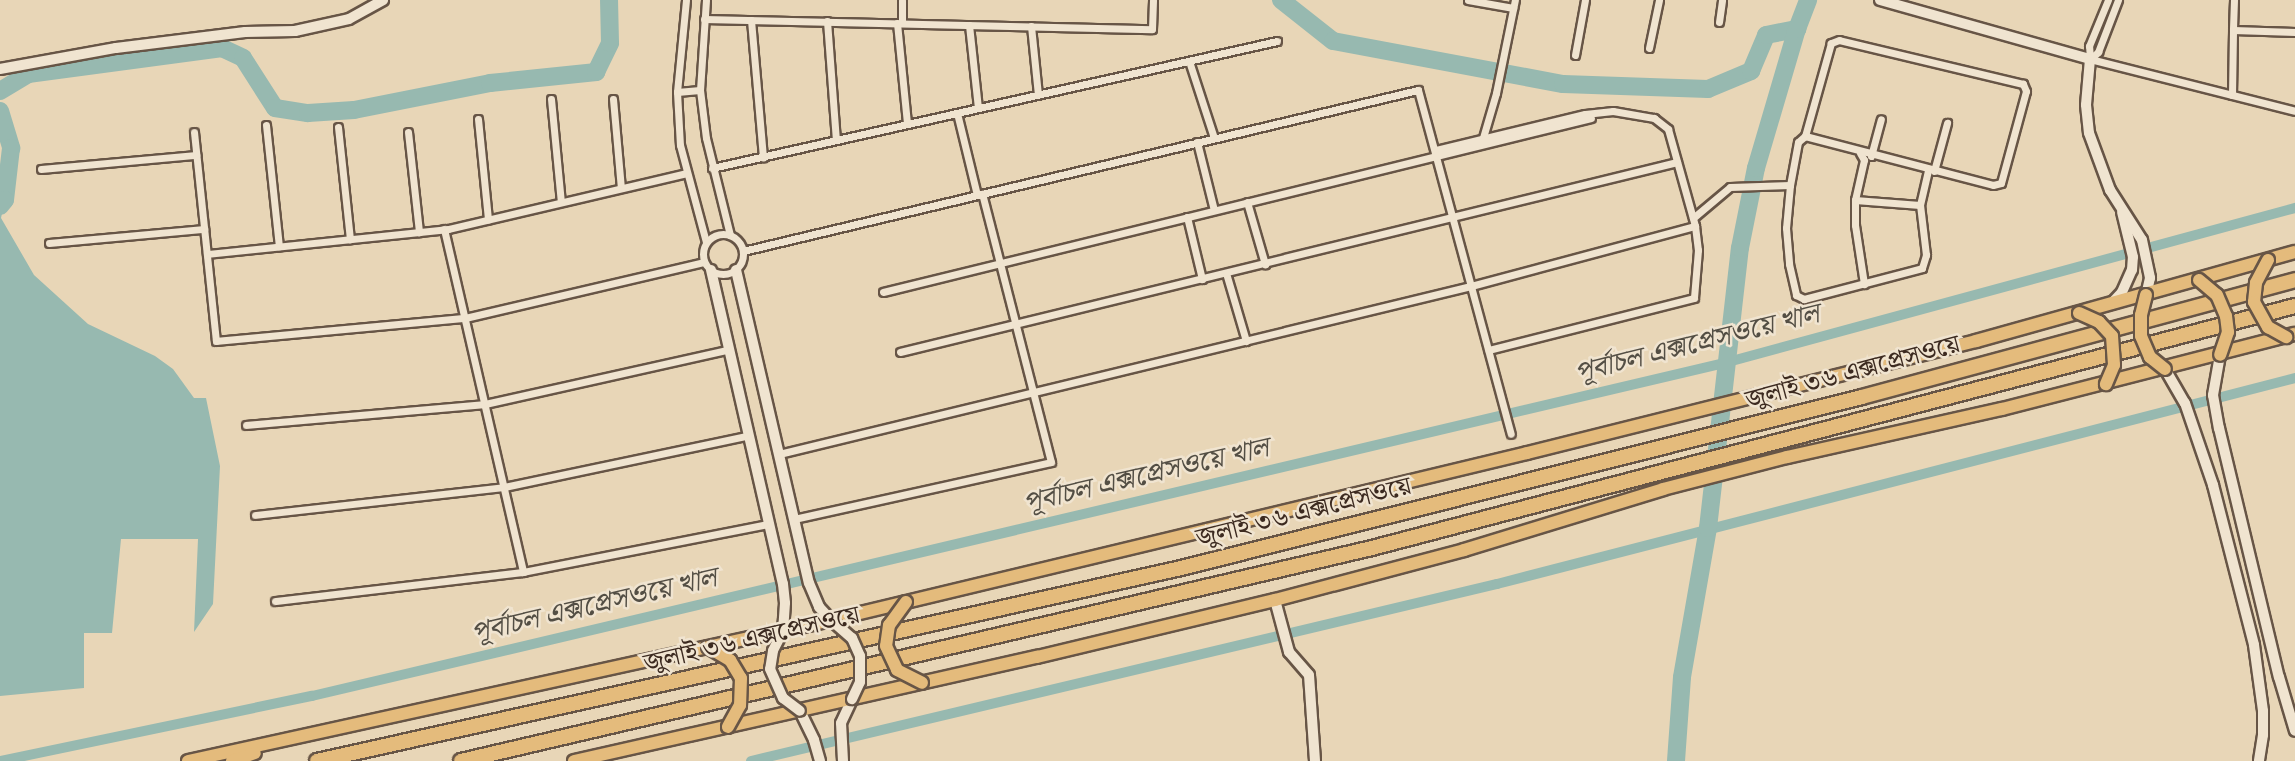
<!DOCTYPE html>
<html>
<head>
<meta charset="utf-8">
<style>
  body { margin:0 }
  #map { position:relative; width:2295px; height:761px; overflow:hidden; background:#e8d6b7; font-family:"IM FELL DW Pica","Noto Serif Bengali",serif }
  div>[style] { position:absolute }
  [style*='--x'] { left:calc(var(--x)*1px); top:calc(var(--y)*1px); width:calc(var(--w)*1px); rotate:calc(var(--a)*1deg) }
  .water>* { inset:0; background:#97b9b0 }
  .canal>* { height:10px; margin:-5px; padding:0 5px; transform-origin:5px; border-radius:5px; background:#97b9b0 }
  .river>* { height:18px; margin:-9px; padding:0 9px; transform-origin:9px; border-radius:9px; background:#97b9b0 }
  .roads { filter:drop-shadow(2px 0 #675546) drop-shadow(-2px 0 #675546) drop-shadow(0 2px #675546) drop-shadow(0 -2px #675546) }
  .minor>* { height:7px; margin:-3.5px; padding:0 3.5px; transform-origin:3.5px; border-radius:3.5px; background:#f0e4d0 }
  .minor>.ring { margin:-3.5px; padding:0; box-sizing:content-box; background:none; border:7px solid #f0e4d0; border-radius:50% }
  .tertiary>* { height:10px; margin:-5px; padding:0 5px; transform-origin:5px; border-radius:5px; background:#f0e4d0 }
  .primary>* { height:12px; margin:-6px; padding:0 6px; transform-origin:6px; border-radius:6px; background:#e4bb7c }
  .motorway>* { height:14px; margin:-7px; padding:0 7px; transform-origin:7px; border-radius:7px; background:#e4bb7c }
  .bridges { filter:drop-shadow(2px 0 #675546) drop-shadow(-2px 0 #675546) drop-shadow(0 2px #675546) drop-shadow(0 -2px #675546) }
  .tertiary-bridge>* { height:10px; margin:-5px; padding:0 5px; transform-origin:5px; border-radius:5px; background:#f0e4d0 }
  .primary-bridge>* { height:12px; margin:-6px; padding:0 6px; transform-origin:6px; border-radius:6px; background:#e4bb7c }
  span { translate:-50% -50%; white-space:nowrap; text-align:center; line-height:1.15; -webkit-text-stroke:5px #f0e4d0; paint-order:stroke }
  .street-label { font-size:26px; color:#3c2a20 }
  .water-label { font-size:28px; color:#534e44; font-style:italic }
</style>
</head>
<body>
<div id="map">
  <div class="water">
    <div style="clip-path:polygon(0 200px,5px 200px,1px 218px,34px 275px,88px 324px,155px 356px,173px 369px,194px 398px,206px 398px,220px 466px,213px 604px,194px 632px,198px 539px,121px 539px,112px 633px,84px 633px,84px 688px,0 696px)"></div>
  </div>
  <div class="canal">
    <div style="--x:0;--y:761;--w:319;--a:-11.8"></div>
    <div style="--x:312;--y:696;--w:1455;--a:-13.27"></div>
    <div style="--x:1728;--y:362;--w:588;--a:-15.2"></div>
    <div style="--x:751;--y:761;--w:767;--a:-13.35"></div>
    <div style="--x:1497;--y:584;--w:824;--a:-14.47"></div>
  </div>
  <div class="river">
    <div style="--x:1281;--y:0;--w:66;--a:38.3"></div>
    <div style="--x:1333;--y:41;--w:234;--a:10.6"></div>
    <div style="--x:1563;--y:84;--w:145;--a:2"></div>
    <div style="--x:1708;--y:89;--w:47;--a:-22.7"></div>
    <div style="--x:1751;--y:71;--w:39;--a:-67"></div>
    <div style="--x:1766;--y:35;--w:32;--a:-11"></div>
    <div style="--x:0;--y:91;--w:33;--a:-31"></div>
    <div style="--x:28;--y:74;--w:196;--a:-7.6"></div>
    <div style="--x:222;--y:48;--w:23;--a:25"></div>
    <div style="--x:243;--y:58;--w:59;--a:57.4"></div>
    <div style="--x:275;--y:108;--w:33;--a:9"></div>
    <div style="--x:308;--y:113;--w:46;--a:-3.7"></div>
    <div style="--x:354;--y:110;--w:139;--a:-11.2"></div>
    <div style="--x:490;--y:83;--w:107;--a:-5.9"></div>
    <div style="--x:596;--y:72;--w:32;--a:-64"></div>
    <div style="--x:610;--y:43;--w:43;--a:-91.3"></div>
    <div style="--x:0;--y:111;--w:39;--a:73"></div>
    <div style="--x:11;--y:148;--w:52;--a:96.6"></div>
    <div style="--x:5;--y:200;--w:8;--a:130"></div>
    <div style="--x:1676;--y:761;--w:84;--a:-85.9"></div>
    <div style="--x:1682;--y:677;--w:151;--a:-80.1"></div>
    <div style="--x:1708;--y:528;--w:282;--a:-83.5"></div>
    <div style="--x:1740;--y:248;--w:82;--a:-78.7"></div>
    <div style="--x:1756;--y:168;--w:145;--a:-73.6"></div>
    <div style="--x:1797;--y:29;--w:31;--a:-69"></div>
  </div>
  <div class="roads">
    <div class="minor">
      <div style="--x:686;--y:0;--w:92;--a:95.6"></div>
      <div style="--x:677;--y:92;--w:53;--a:86.8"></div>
      <div style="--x:680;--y:145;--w:100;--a:75"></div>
      <div style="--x:706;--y:0;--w:90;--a:93.8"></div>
      <div style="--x:700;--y:90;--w:48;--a:82.9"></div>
      <div style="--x:706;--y:138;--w:100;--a:76.1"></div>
      <div style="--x:1468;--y:0;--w:46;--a:10.1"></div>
      <div style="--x:2234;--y:0;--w:30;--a:92"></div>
      <div style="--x:2233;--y:30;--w:62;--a:1.8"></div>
      <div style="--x:704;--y:19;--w:448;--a:1.3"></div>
      <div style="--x:1152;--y:29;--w:29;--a:-88"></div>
      <div style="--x:751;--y:20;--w:138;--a:85"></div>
      <div style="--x:827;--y:21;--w:119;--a:85.7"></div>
      <div style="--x:1719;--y:22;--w:22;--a:-82"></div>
      <div style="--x:897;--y:23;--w:101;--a:84.3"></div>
      <div style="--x:902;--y:23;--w:23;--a:-90"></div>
      <div style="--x:969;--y:25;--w:83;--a:83.8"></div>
      <div style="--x:1031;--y:26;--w:69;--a:84.2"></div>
      <div style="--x:1649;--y:48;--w:49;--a:-78.2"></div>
      <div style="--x:1575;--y:55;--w:56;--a:-79.7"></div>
      <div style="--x:2090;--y:59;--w:211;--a:14.2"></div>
      <div style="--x:2090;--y:59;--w:11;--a:-41"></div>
      <div style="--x:2098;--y:52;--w:56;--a:-69"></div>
      <div style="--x:2090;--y:59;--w:13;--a:-94"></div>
      <div style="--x:2089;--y:46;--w:50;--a:-67.6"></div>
      <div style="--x:1189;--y:61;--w:81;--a:72"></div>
      <div style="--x:677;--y:92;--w:23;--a:-5"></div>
      <div style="--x:2232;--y:95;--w:65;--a:-89.1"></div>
      <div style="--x:551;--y:99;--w:103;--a:84.5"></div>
      <div style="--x:613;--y:99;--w:89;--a:84.9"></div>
      <div style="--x:957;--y:113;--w:84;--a:76.3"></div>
      <div style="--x:478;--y:119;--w:101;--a:84.3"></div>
      <div style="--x:266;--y:125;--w:122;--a:83.9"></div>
      <div style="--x:338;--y:127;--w:113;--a:83.9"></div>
      <div style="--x:194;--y:132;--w:210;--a:84"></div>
      <div style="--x:216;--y:341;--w:250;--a:-5.3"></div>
      <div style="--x:465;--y:318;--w:245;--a:-13.2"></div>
      <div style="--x:408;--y:132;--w:101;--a:83.7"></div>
      <div style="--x:1805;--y:136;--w:194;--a:14.6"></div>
      <div style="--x:1993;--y:185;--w:8;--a:-14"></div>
      <div style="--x:2001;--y:183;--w:95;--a:-74.8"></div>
      <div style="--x:2026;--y:91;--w:8;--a:-113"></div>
      <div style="--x:2023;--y:84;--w:189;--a:-166.6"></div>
      <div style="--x:1839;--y:40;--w:9;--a:159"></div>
      <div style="--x:1831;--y:43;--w:97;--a:105.6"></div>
      <div style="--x:1805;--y:136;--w:9;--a:139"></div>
      <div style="--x:1798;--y:142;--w:44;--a:100.5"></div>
      <div style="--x:1790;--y:185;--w:43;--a:95.3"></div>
      <div style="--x:1786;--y:228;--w:36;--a:85"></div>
      <div style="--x:1789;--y:264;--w:32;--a:77"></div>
      <div style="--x:1796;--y:295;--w:9;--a:27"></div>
      <div style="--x:1804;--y:299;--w:122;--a:-14.7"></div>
      <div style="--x:1922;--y:268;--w:14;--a:-73"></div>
      <div style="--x:1926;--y:255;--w:50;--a:-96.8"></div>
      <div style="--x:1920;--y:205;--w:37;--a:-77"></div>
      <div style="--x:1482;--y:141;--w:50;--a:-73.7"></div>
      <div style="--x:1496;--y:93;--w:95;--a:-78.5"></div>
      <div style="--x:1197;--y:142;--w:70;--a:76"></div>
      <div style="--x:1436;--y:150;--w:153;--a:-13.6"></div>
      <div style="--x:1585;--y:114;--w:28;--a:-6"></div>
      <div style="--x:1613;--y:111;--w:42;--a:9.7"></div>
      <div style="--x:1654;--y:118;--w:18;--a:38"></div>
      <div style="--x:1668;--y:129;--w:101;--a:74.4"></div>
      <div style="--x:1695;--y:226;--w:24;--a:83"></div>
      <div style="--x:1698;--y:250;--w:48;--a:94.8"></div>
      <div style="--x:1694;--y:298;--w:212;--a:165.8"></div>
      <div style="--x:1860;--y:153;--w:8;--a:60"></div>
      <div style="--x:1864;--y:160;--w:41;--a:102.7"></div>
      <div style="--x:1855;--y:200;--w:25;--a:90"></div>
      <div style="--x:1855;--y:225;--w:60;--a:81.3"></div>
      <div style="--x:1871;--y:156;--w:38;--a:-75"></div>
      <div style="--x:712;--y:168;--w:579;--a:-12.67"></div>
      <div style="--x:41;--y:169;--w:156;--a:-5.2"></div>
      <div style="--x:1934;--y:171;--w:50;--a:-74.8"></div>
      <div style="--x:1855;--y:200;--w:65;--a:4.4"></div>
      <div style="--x:1247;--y:202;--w:65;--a:73.8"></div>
      <div style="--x:1187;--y:217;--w:64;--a:76.4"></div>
      <div style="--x:1693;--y:218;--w:48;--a:-40"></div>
      <div style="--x:1730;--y:187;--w:60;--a:-1.9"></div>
      <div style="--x:444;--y:229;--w:352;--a:77"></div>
      <div class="ring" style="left:703px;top:234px;width:33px;height:33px"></div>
      <div style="--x:49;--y:243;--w:156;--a:-5.2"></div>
      <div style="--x:743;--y:251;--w:694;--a:-13.42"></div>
      <div style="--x:1418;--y:90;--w:356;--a:74.9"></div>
      <div style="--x:207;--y:254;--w:242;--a:-5.9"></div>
      <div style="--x:448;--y:229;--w:244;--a:-13.2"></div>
      <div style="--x:1226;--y:273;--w:71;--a:73.6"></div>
      <div style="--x:883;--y:292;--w:729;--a:-13.81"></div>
      <div style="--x:900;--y:352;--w:800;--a:-13.74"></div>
      <div style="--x:246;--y:425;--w:240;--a:-5"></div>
      <div style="--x:485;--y:404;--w:248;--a:-12.6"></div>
      <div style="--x:779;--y:454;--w:712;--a:-13.65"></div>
      <div style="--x:1471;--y:286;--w:232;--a:-15"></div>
      <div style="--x:255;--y:515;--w:251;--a:-6.4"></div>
      <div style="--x:504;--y:487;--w:248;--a:-11.9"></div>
      <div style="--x:794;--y:519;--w:263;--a:-12.5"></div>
      <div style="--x:1051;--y:462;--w:277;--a:-104.4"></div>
      <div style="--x:275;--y:601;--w:250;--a:-6.7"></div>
      <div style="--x:523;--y:572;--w:250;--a:-11.1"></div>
    </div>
    <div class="tertiary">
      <div style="--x:1880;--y:0;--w:218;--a:15.7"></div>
      <div style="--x:2090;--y:59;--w:46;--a:95"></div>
      <div style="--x:2086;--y:105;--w:28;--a:84"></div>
      <div style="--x:2089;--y:133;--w:61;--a:69.8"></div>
      <div style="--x:2110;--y:190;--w:59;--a:57.4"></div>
      <div style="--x:2142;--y:240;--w:39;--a:78"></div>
      <div style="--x:2150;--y:278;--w:17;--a:103"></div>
      <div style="--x:0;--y:69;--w:118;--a:-10.3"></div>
      <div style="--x:116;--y:48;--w:130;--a:-7.1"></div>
      <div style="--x:245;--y:32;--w:50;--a:-1.1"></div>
      <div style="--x:295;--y:31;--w:55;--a:-12.5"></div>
      <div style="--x:349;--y:19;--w:39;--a:-29"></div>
      <div style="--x:711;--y:270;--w:322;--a:77.1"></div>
      <div style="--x:783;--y:584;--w:19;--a:84"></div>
      <div style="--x:785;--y:603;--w:28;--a:94"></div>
      <div style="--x:736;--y:270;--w:321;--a:76.9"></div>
      <div style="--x:809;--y:583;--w:26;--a:67"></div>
      <div style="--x:819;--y:607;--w:18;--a:47"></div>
      <div style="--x:2111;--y:304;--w:16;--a:-47"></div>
      <div style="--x:2122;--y:292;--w:24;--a:-66"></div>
      <div style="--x:2132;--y:270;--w:13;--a:-86"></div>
      <div style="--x:2133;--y:257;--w:46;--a:-103.7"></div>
      <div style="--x:2220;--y:355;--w:41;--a:99.9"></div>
      <div style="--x:2213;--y:395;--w:34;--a:80"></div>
      <div style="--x:2219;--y:428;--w:256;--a:76.5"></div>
      <div style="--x:2279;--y:677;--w:56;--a:73.5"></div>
      <div style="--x:2165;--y:369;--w:39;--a:60"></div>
      <div style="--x:2185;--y:403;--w:87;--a:71.1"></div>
      <div style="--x:2213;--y:485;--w:165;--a:75.6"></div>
      <div style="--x:2254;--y:645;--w:67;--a:82.2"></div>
      <div style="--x:2263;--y:711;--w:24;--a:90"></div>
      <div style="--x:2263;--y:735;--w:26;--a:99"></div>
      <div style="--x:1275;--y:600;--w:54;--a:74.9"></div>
      <div style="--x:1289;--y:652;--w:30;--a:49"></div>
      <div style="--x:1309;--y:675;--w:86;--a:86"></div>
      <div style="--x:800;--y:711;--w:32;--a:64"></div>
      <div style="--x:814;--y:740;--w:22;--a:74"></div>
      <div style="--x:843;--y:761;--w:38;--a:-93"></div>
      <div style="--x:841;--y:723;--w:26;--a:-65"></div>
    </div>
    <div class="primary">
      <div style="--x:188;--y:761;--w:658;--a:-12.37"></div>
      <div style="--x:831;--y:620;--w:716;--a:-13.49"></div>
      <div style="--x:1527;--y:453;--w:463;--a:-14"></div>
      <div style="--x:1976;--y:341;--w:331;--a:-15.6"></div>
      <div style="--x:232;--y:761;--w:24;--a:-19"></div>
      <div style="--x:574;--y:761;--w:475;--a:-12.7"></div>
      <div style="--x:1037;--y:657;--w:245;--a:-13.5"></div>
      <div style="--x:1275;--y:600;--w:196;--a:-14.8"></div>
      <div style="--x:1464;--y:550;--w:208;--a:-17"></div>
      <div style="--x:1663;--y:489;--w:128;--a:-14.5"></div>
      <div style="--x:1787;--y:457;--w:220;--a:-12.6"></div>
      <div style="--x:2002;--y:409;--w:302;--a:-14.4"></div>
    </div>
    <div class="motorway">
      <div style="--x:317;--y:761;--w:885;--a:-12.59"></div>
      <div style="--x:1181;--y:568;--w:702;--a:-14.1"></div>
      <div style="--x:1862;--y:397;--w:449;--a:-15.1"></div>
      <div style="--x:461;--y:761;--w:931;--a:-13.16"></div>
      <div style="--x:1368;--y:549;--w:958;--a:-14.69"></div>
    </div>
  </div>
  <div class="bridges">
    <div class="tertiary-bridge">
      <div style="--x:831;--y:620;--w:28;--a:41"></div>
      <div style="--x:852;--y:638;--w:20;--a:66"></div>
      <div style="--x:860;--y:656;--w:26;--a:90"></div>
      <div style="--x:860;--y:682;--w:19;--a:115"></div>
      <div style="--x:783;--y:631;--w:22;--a:117"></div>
      <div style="--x:773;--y:651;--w:18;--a:99"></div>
      <div style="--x:770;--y:669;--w:32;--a:66"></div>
      <div style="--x:783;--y:698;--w:21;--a:37"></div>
    </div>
    <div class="primary-bridge">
      <div style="--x:2268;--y:260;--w:26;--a:118"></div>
      <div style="--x:2256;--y:283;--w:19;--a:96"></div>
      <div style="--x:2254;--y:302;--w:29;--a:61"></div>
      <div style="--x:2268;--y:327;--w:21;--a:29"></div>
      <div style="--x:2199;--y:280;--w:23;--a:40"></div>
      <div style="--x:2217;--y:295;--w:23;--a:67"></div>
      <div style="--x:2226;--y:316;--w:16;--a:83"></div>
      <div style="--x:2228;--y:332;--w:24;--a:109"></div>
      <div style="--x:2146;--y:295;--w:21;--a:104"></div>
      <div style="--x:2141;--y:315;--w:21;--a:90"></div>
      <div style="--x:2141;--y:336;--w:23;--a:67"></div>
      <div style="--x:2150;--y:357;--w:19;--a:39"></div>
      <div style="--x:2079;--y:313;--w:22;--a:24"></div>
      <div style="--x:2099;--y:322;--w:19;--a:47"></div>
      <div style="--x:2112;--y:336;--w:29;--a:86"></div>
      <div style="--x:2114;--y:365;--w:21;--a:113"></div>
      <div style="--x:906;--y:602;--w:29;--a:126"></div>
      <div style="--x:889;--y:625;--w:21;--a:98"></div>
      <div style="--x:886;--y:646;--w:26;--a:65"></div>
      <div style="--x:897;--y:670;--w:28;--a:27"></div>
      <div style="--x:708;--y:647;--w:26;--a:31"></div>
      <div style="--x:730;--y:660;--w:21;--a:59"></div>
      <div style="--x:741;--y:678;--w:27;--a:92"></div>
      <div style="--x:740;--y:705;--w:25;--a:119"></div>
    </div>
  </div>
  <div class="street-label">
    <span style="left:1853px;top:373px;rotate:-15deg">জুলাই ৩৬ এক্সপ্রেসওয়ে</span>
    <span style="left:1304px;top:513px;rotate:-14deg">জুলাই ৩৬ এক্সপ্রেসওয়ে</span>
    <span style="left:752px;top:640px;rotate:-13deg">জুলাই ৩৬ এক্সপ্রেসওয়ে</span>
  </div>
  <div class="water-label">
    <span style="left:1697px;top:344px;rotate:-14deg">পূর্বাচল এক্সপ্রেসওয়ে খাল</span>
    <span style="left:1146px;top:476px;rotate:-13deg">পূর্বাচল এক্সপ্রেসওয়ে খাল</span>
    <span style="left:594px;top:606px;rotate:-13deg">পূর্বাচল এক্সপ্রেসওয়ে খাল</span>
  </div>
</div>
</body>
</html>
